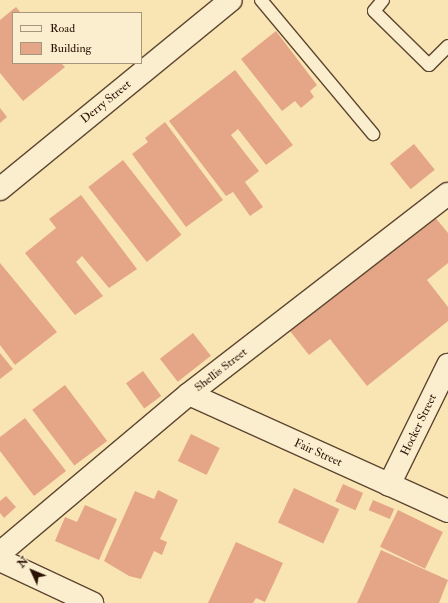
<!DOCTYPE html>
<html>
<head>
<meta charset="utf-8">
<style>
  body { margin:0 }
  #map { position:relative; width:448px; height:603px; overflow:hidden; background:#f9e5b4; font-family:"IM FELL Double Pica",serif }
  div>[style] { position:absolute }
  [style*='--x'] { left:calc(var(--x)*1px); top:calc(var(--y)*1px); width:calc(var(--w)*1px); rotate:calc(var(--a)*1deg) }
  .building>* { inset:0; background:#e4a686; transform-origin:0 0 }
  .roads { filter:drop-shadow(1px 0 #5e4731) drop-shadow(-1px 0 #5e4731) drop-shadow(0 1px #5e4731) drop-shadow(0 -1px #5e4731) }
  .lane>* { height:12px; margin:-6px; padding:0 6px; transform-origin:6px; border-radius:6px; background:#fbeece }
  .street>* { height:22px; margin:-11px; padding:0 11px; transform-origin:11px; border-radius:11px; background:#fbeece }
  .secondary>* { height:22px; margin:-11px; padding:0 11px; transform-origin:11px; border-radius:11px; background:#fbeece }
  span { translate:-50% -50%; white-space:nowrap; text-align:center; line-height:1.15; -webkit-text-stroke:3px #fbeece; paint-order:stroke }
  .street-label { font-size:12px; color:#2a1205 }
  .legend { position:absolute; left:12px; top:12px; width:130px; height:52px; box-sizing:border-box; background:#fbeece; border:1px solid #a7967e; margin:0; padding:5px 7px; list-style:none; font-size:12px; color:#2a1205 }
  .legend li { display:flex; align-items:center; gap:8px; height:20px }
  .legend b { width:20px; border:1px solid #a7967e }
  .north { position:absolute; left:12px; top:551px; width:40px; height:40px; -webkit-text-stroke:3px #fbeece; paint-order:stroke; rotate:314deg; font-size:11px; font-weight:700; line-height:16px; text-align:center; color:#2a1205 }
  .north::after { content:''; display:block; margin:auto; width:14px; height:18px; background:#2a1205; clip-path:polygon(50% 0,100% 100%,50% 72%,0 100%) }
</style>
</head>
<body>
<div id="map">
  <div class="building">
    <div style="clip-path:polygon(16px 7px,21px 13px,13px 13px,13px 63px,61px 63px,65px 67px,23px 101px,0 73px,0 20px)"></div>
    <div style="clip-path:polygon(276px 31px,317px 85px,310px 91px,314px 97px,301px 108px,295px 101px,282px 111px,241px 59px)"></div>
    <div style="clip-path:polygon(235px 70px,293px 145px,266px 165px,238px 129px,231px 135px,259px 171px,245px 182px,263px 207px,250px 216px,233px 192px,226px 196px,169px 121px)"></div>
    <div style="clip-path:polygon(0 108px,7px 117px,0 123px)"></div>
    <div style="clip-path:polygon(165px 122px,223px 200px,186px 227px,132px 154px,148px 142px,145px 138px)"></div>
    <div style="left:414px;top:144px;width:33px;height:31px;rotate:51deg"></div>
    <div style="left:123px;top:160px;width:95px;height:44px;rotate:52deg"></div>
    <div style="clip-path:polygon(81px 195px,137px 269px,109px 288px,82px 256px,76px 262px,103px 296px,75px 315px,25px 253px,56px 228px,49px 219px)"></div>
    <div style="clip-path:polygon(434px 216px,448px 233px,448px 263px,427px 280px,448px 307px,448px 321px,367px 386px,330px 339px,309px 355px,290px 331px)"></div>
    <div style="clip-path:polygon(0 263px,57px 332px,15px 365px,0 345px)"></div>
    <div style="left:193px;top:333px;width:29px;height:42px;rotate:52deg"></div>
    <div style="clip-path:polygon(0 353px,13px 369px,0 379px)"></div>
    <div style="left:143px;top:371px;width:31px;height:21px;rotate:54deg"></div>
    <div style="left:65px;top:385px;width:70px;height:41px;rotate:53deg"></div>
    <div style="clip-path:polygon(25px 418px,66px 471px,34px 496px,0 451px,0 437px)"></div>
    <div style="left:191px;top:434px;width:32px;height:30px;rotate:26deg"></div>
    <div style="left:343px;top:484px;width:22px;height:19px;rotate:24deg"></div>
    <div style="left:294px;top:488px;width:50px;height:38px;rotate:25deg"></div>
    <div style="clip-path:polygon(158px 490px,178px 500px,160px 539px,167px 542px,162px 555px,154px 551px,141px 579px,129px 576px,104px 561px,135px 491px,154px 499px)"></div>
    <div style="clip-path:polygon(6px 496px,16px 507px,4px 518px,0 513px,0 501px)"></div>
    <div style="left:373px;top:500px;width:23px;height:11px;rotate:23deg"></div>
    <div style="clip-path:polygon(85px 505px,117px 519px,99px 560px,55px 541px,65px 517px,77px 522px)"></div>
    <div style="left:398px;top:510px;width:50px;height:41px;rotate:26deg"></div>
    <div style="clip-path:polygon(236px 542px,283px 563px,265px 602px,256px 598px,253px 603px,208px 603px)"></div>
    <div style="clip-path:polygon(381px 550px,448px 580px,439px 603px,357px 603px)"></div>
  </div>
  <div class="roads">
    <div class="lane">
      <div style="--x:261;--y:0;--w:175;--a:50.1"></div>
      <div style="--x:383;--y:0;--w:14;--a:129"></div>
      <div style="--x:374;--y:11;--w:77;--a:44.5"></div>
      <div style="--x:429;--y:65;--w:27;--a:-45"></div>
    </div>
    <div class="street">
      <div style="--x:189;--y:394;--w:284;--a:24.3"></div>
      <div style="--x:389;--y:485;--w:134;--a:-63.8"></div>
      <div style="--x:0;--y:553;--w:247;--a:-40.1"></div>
      <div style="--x:189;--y:394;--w:327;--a:-37.7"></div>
      <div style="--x:0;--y:560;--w:102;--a:25.1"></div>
    </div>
    <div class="secondary">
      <div style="--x:0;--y:189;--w:298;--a:-39.3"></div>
    </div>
  </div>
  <div class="street-label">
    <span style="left:106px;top:102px;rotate:-39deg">Derry Street</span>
    <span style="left:221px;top:370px;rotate:-38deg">Shellis Street</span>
    <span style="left:419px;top:425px;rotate:-64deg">Hocker Street</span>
    <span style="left:318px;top:453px;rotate:24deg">Fair Street</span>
  </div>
  <ul class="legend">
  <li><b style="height:5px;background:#fbeece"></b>Road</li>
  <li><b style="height:11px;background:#e4a686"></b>Building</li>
  </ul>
  <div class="north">N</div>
</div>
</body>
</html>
